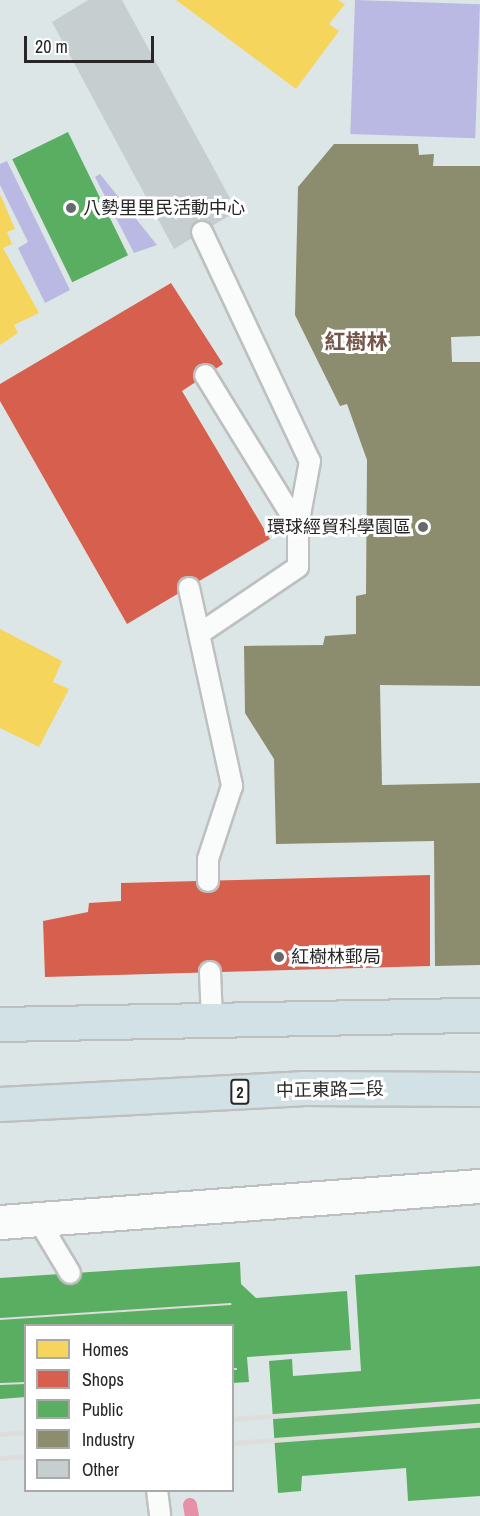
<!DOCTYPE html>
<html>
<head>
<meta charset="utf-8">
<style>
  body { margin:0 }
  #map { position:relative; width:480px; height:1516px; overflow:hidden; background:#dce6e6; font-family:"Archivo Narrow","Noto Sans TC",sans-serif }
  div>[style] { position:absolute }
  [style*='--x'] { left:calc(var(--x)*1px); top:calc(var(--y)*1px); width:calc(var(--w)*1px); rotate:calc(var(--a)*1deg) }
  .green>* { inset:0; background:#bab9e3; transform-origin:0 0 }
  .homes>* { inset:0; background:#f6d55c }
  .shops>* { inset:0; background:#d6604d }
  .public>* { inset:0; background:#5aae61; transform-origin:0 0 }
  .industry>* { inset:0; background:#8c8c6e }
  .stream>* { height:14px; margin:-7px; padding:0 7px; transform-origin:7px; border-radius:7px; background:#e691a8 }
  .building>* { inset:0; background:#c7cecf }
  .roads { filter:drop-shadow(2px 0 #bec0bf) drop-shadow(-2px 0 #bec0bf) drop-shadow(0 2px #bec0bf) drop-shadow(0 -2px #bec0bf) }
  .lane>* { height:20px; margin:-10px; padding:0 10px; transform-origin:10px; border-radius:10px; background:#fafbfb }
  .street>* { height:33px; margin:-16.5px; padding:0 16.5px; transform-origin:16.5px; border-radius:16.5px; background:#fafbfb }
  .primary>* { height:33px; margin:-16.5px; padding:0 16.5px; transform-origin:16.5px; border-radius:16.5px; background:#d2e1e5 }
  .tram>* { height:1.5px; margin:-0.75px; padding:0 0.75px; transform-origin:0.75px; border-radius:0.75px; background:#dddddc }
  .rail>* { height:4.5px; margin:-2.25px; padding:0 2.25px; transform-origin:2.25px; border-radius:2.25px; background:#dddddc }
  .dots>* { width:16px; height:16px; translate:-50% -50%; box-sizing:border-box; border:3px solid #fff; border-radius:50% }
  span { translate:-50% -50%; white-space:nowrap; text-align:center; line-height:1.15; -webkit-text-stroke:6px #fff; paint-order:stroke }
  .shield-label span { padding:2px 4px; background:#fff; border:2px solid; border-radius:4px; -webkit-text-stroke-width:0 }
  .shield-label { font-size:16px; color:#272727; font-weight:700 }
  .poi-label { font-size:18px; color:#272727 }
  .left { translate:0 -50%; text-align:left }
  .right { translate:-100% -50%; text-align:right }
  .street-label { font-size:18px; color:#272727 }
  .quarter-label { font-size:21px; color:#765649; font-weight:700 }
  .legend { position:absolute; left:24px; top:1324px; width:210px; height:168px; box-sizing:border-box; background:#fff; border:2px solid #a9a9a9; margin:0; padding:8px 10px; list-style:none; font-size:18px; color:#272727 }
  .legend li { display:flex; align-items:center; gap:12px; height:30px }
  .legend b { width:30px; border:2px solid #a9a9a9 }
  .scale { position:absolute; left:24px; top:36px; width:130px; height:27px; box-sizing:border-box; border:3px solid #272727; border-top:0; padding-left:8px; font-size:18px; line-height:21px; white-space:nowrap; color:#272727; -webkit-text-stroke:4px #fff; paint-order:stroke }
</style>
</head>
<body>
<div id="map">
  <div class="green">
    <div style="left:355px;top:0;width:125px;height:134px;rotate:2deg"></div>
    <div style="clip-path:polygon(7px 161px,70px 290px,45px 303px,18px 248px,28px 242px,0 185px,0 164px)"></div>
    <div style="clip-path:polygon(100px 174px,157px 245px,134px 253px,95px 177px)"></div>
  </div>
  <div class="homes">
    <div style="clip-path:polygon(176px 0,338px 0,345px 4px,329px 24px,339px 31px,296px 89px)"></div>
    <div style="clip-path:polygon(0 194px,15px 229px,7px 232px,12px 244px,3px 248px,39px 313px,14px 325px,18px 333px,0 345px)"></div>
    <div style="clip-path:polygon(0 629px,62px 661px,53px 682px,69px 689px,39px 747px,0 728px)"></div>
  </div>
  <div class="shops">
    <div style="clip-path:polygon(171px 283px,223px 364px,182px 391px,270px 539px,127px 624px,0 401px,0 384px)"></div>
    <div style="clip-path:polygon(430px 875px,430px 966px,45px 977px,43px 921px,88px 912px,89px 903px,121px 901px,121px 883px)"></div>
  </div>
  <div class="public">
    <div style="left:68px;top:132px;width:137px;height:62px;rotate:64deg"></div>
    <div style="clip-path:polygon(240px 1262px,241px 1284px,256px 1298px,347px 1291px,351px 1350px,247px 1357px,249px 1382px,232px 1383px,232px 1326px,26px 1326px,26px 1397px,0 1399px,0 1278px)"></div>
    <div style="clip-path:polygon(480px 1266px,480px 1496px,408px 1501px,406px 1468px,302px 1476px,301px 1491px,278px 1493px,269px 1361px,292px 1359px,293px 1376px,361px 1371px,355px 1275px)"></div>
  </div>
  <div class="industry">
    <div style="clip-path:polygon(334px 144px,418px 144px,419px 155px,434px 154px,433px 166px,480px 166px,480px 336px,451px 337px,452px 362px,480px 362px,480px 686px,380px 685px,382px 785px,480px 783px,480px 965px,435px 966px,434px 841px,276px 844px,274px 759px,245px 713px,244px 646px,323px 645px,325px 636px,356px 634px,356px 596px,366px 594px,367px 460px,347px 404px,340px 406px,295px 315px,298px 187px)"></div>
  </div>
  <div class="stream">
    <div style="--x:190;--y:1505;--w:11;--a:80"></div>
  </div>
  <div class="building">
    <div style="clip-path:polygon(88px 0,122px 0,237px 211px,174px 249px,52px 22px)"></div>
  </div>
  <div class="roads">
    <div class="lane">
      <div style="--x:202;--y:232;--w:253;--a:64.8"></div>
      <div style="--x:310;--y:461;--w:66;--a:100.5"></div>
      <div style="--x:189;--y:588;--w:203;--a:77.7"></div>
      <div style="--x:232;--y:786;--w:77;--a:108.2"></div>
      <div style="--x:208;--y:859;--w:22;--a:90"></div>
      <div style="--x:202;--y:632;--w:116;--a:-34.1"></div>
      <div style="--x:298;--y:567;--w:41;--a:-90"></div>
      <div style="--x:298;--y:526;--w:177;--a:-121.6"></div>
      <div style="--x:210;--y:972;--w:47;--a:87.6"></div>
      <div style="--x:37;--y:1218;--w:64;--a:59"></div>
      <div style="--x:157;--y:1490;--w:26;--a:83"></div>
    </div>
    <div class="street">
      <div style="--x:0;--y:1222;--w:481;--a:-4.3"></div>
    </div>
    <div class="primary">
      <div style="--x:0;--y:1024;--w:480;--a:-1.1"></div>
      <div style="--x:0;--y:1104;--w:302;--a:-3"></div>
      <div style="--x:302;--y:1088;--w:178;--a:0.3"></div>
    </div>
  </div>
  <div class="tram">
    <div style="--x:0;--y:1319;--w:231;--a:-3.7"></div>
    <div style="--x:232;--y:1369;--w:4;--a:0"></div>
    <div style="--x:0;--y:1384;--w:26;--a:-2"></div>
  </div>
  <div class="rail">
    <div style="--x:232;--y:1419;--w:249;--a:-4.2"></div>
    <div style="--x:0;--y:1434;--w:26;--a:-4"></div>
    <div style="--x:232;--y:1443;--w:249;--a:-4.2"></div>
    <div style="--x:0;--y:1458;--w:26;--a:-4"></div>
  </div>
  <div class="dots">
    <div style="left:71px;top:208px;background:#666a6a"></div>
    <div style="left:423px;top:527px;background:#666a6a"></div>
    <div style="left:279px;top:957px;background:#666a6a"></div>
  </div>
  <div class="shield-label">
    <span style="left:240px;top:1092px">2</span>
  </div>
  <div class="poi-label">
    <span class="left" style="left:83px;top:208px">八勢里里民活動中心</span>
    <span class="right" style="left:411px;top:527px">環球經貿科學園區</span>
    <span class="left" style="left:291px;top:957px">紅樹林郵局</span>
  </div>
  <div class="street-label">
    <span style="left:330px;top:1090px;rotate:-1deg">中正東路二段</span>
  </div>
  <div class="quarter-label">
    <span style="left:356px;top:342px">紅樹林</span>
  </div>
  <ul class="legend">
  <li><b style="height:16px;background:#f6d55c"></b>Homes</li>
  <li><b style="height:16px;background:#d6604d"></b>Shops</li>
  <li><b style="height:16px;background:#5aae61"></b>Public</li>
  <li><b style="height:16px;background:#8c8c6e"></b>Industry</li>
  <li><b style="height:16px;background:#c7cecf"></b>Other</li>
  </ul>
  <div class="scale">20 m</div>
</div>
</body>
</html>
